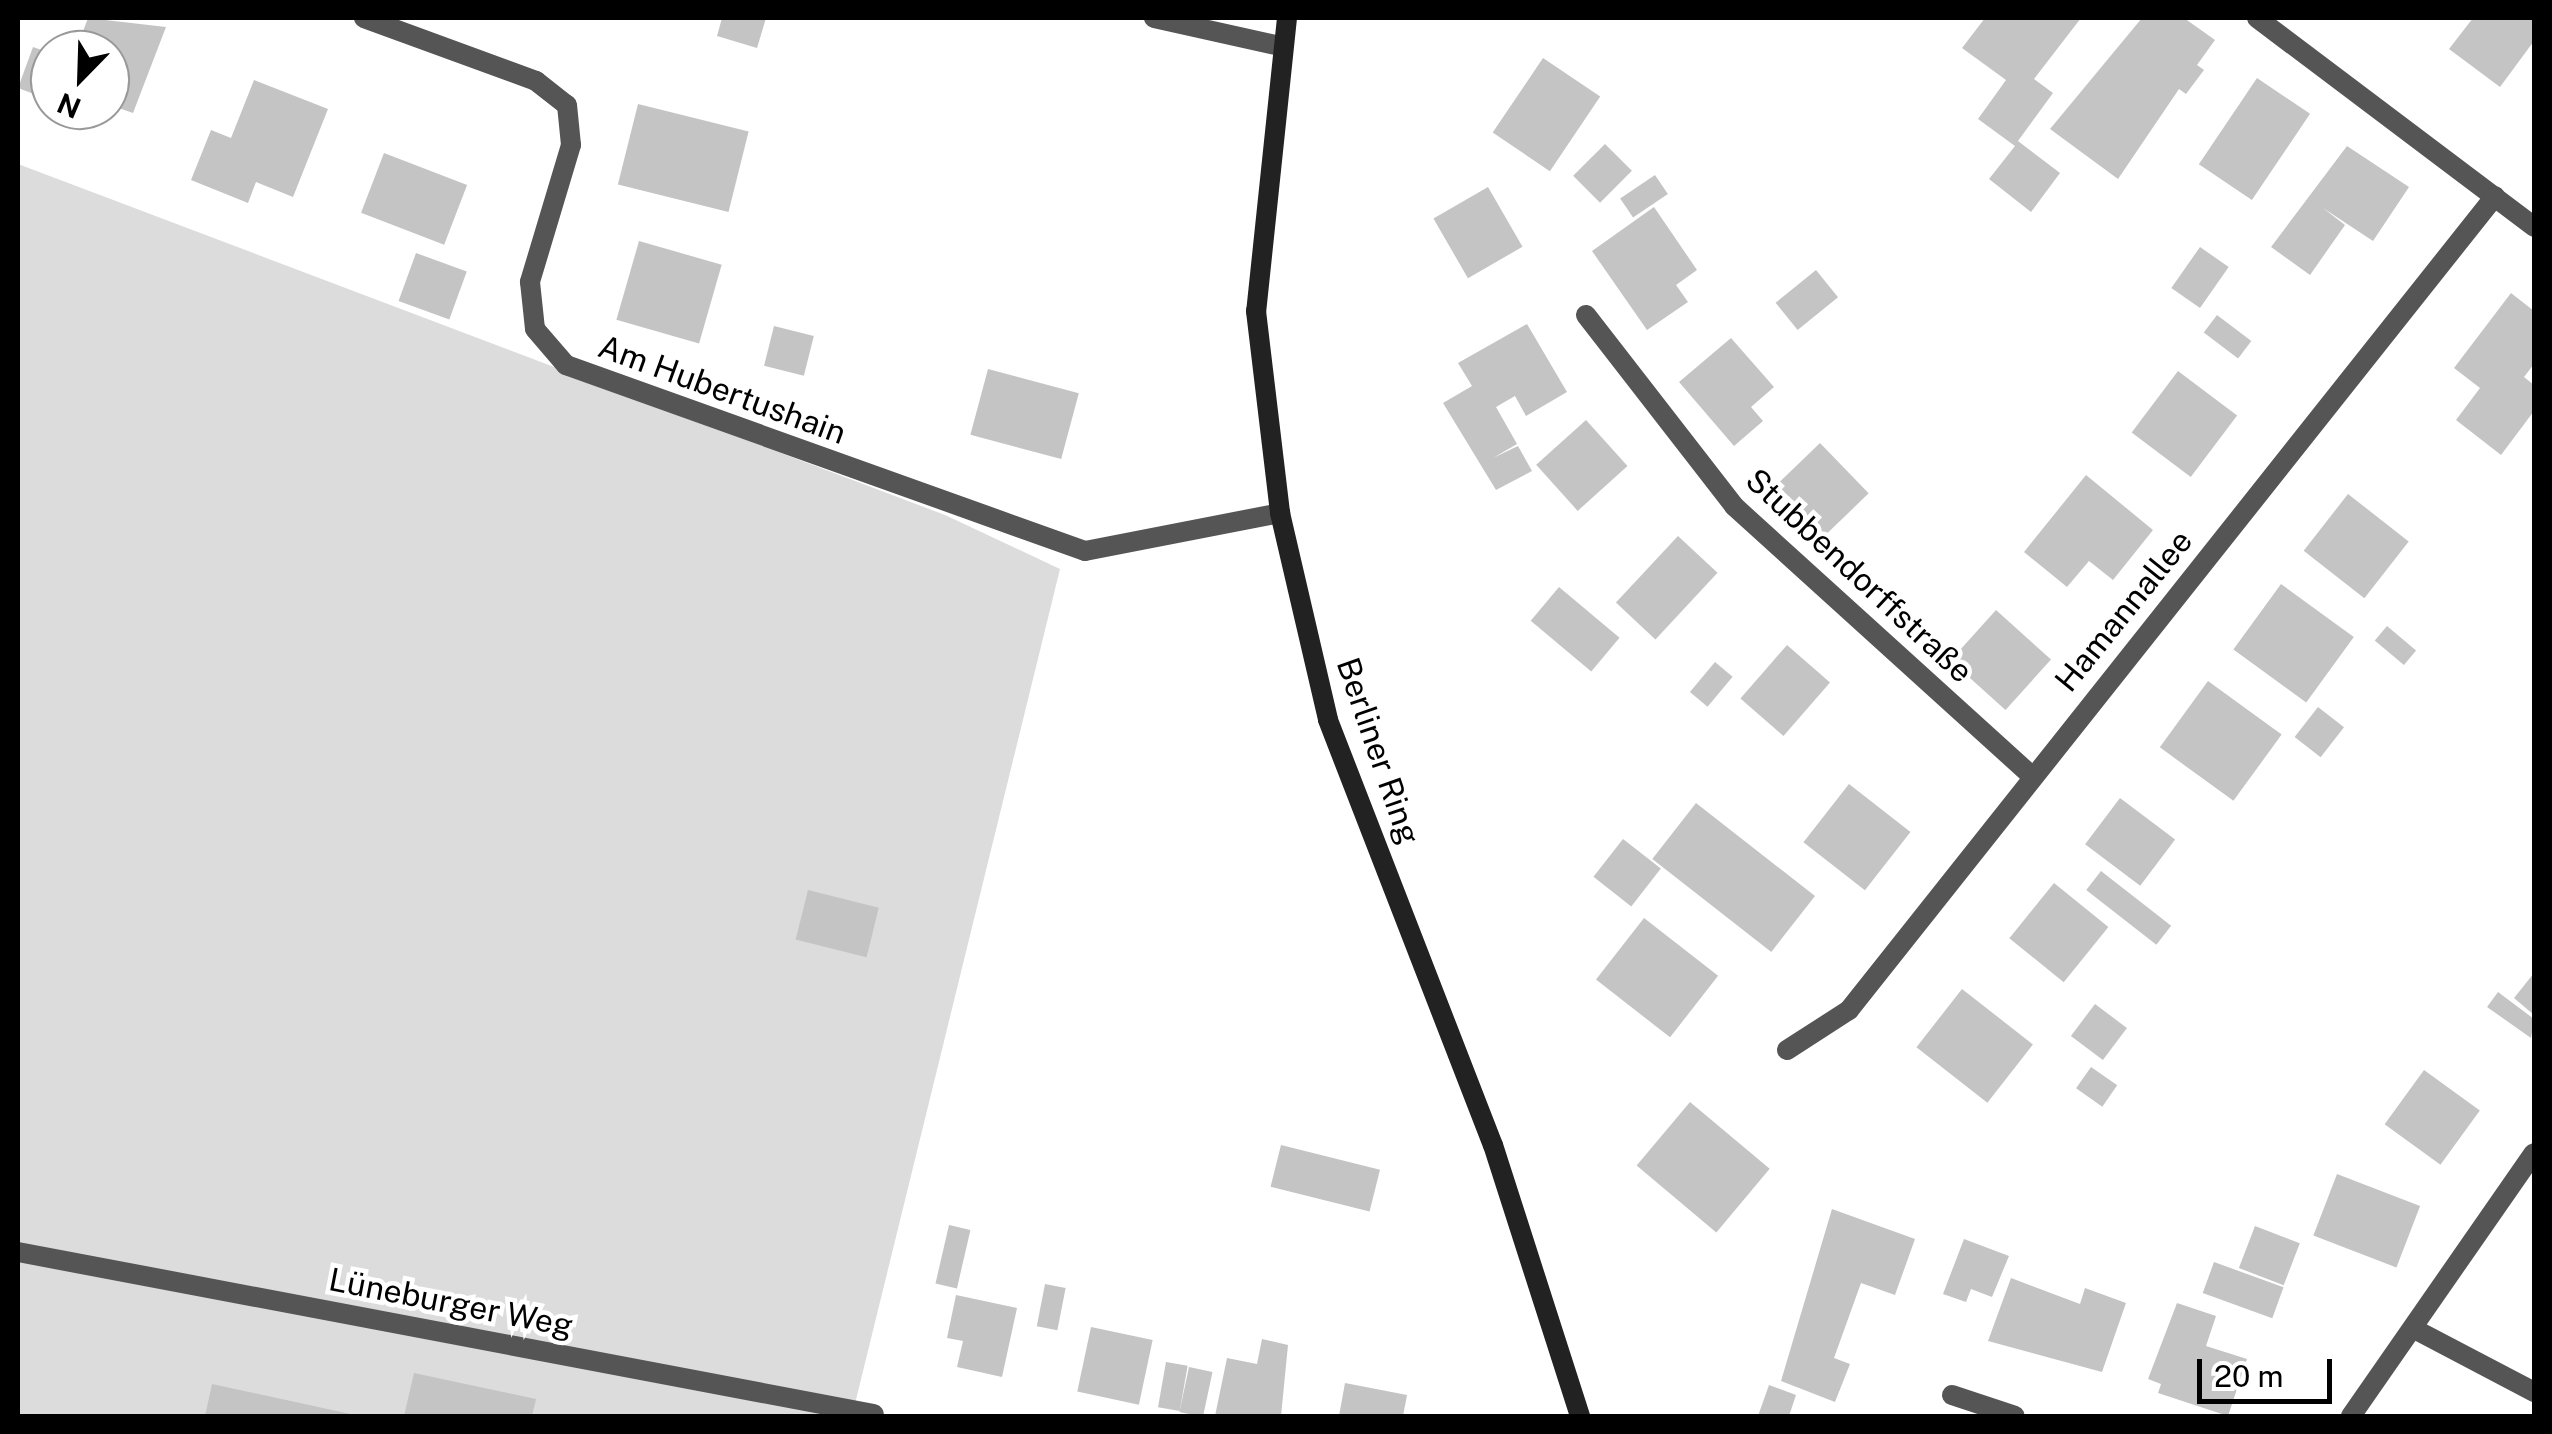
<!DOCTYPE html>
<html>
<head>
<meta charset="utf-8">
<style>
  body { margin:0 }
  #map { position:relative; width:2552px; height:1434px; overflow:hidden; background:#fff; font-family:"Public Sans",sans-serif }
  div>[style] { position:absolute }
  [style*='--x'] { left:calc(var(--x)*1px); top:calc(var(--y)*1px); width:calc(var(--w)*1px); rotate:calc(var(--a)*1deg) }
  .green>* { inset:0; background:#dcdcdc }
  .building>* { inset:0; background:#c4c4c4; transform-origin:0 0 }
  .lane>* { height:20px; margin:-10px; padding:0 10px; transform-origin:10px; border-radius:10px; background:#555 }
  .street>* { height:20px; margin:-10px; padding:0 10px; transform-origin:10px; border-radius:10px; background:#555 }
  .secondary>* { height:20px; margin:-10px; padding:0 10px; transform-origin:10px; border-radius:10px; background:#222 }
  span { translate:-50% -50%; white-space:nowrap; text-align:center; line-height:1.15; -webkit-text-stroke:9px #fff; paint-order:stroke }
  .street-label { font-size:32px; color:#000 }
  .frame { position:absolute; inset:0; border:20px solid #000; pointer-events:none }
  .north { position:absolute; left:30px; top:30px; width:100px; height:100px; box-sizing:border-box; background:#fff; border:2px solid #999; border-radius:50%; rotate:203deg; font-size:28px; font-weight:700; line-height:40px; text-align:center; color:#000 }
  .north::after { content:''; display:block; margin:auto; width:35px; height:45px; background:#000; clip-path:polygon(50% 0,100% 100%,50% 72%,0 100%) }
  .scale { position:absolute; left:2197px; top:1359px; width:135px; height:45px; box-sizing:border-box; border:5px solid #000; border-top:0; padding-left:12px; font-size:30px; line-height:35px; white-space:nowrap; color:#000; -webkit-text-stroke:8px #fff; paint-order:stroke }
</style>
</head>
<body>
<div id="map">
  <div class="green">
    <div style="clip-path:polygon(18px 164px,945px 515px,1060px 569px,852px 1416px,18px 1416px)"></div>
  </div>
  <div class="building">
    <div style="clip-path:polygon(88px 18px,166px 27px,133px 113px,110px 105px,110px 50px,76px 50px)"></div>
    <div style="clip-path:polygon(722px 18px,766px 18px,757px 48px,717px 36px)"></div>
    <div style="clip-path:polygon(1985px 18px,2081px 18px,2034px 79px,2053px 93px,2018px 141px,2060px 173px,2031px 212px,1989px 179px,2015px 146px,1978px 119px,2006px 80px,1962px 48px)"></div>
    <div style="clip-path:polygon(2142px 18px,2184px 18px,2215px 40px,2197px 65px,2204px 70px,2186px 94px,2179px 89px,2118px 179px,2050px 129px)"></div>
    <div style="clip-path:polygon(2473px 18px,2534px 18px,2534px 41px,2500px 87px,2449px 49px)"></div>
    <div style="clip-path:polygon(33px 47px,50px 53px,50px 100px,18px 88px)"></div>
    <div style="left:1543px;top:58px;width:69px;height:90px;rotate:34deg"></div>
    <div style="left:2257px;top:78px;width:64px;height:104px;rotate:34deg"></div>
    <div style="clip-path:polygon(254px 80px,328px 109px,293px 197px,256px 182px,248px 203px,191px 180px,211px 130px,231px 138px)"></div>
    <div style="left:638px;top:104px;width:114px;height:83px;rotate:14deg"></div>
    <div style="left:1605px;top:144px;width:38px;height:45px;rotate:45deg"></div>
    <div style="clip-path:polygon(2347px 146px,2409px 187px,2373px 241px,2323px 208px,2345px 225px,2310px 275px,2271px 247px)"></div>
    <div style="left:384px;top:153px;width:89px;height:64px;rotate:21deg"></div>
    <div style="left:1655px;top:175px;width:23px;height:42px;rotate:56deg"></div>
    <div style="left:1488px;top:187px;width:69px;height:63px;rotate:60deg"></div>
    <div style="clip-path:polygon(1654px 207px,1697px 270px,1676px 285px,1688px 302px,1647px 330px,1592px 251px)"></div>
    <div style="left:639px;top:241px;width:86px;height:82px;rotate:16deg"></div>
    <div style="left:2200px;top:247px;width:35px;height:50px;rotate:35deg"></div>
    <div style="left:416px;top:253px;width:54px;height:51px;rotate:20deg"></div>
    <div style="left:1816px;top:270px;width:35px;height:52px;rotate:51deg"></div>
    <div style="clip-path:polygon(2511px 293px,2534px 311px,2534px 364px,2524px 377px,2534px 385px,2534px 411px,2501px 455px,2456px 420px,2480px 388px,2454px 368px)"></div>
    <div style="left:2217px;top:315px;width:43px;height:22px;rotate:37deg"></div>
    <div style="clip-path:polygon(1527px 324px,1567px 392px,1526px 416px,1515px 396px,1496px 407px,1517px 444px,1493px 458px,1518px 446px,1532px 471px,1496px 490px,1443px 403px,1472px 386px,1458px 363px)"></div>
    <div style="left:774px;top:326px;width:41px;height:41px;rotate:14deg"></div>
    <div style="clip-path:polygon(1731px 338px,1774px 387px,1751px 407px,1763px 421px,1734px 446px,1679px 382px)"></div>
    <div style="left:988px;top:369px;width:94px;height:68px;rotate:15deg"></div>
    <div style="left:2178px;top:371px;width:74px;height:77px;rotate:37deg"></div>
    <div style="left:1586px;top:420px;width:62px;height:67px;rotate:48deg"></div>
    <div style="left:1820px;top:443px;width:70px;height:68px;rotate:46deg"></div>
    <div style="clip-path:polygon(2086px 475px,2153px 530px,2113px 580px,2089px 561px,2067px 587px,2024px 552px)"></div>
    <div style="left:2348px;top:494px;width:77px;height:72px;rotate:38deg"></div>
    <div style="left:1678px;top:536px;width:54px;height:91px;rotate:43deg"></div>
    <div style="left:2281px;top:584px;width:90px;height:81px;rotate:36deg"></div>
    <div style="left:1559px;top:587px;width:79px;height:44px;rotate:40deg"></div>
    <div style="left:1996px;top:610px;width:74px;height:68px;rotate:42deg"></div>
    <div style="left:2387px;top:626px;width:38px;height:19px;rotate:40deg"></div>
    <div style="left:1787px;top:645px;width:57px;height:71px;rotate:41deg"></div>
    <div style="left:1715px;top:662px;width:23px;height:39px;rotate:40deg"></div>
    <div style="left:2208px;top:681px;width:91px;height:82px;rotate:36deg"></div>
    <div style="left:2318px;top:707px;width:33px;height:38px;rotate:38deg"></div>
    <div style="left:1849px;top:784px;width:78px;height:74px;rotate:38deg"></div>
    <div style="left:2120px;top:798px;width:69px;height:58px;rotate:37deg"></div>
    <div style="left:1696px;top:803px;width:151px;height:71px;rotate:38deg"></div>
    <div style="left:1623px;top:839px;width:48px;height:48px;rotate:38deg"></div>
    <div style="left:2101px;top:871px;width:89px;height:24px;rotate:38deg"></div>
    <div style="left:2054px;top:883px;width:70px;height:71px;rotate:39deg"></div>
    <div style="left:808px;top:890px;width:73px;height:51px;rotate:14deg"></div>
    <div style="left:1644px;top:918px;width:94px;height:78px;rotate:38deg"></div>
    <div style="clip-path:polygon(2534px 973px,2534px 1015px,2514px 998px)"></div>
    <div style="left:1962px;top:989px;width:90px;height:74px;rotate:38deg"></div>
    <div style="clip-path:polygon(2498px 992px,2534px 1019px,2531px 1038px,2487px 1007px)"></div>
    <div style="left:2095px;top:1004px;width:40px;height:40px;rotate:37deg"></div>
    <div style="left:2091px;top:1067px;width:32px;height:26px;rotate:35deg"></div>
    <div style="left:2424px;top:1070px;width:69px;height:67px;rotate:36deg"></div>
    <div style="left:1690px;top:1102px;width:104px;height:83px;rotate:40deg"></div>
    <div style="left:1281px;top:1145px;width:102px;height:43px;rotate:14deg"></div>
    <div style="left:2337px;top:1174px;width:89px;height:66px;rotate:21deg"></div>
    <div style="clip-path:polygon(1832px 1209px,1915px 1239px,1895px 1295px,1861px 1283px,1834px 1358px,1850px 1364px,1835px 1402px,1781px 1381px)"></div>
    <div style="left:949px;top:1225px;width:22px;height:60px;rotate:13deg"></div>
    <div style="left:2255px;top:1226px;width:48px;height:45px;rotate:21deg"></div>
    <div style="clip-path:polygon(1964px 1239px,2009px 1256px,1992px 1297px,1971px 1289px,1966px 1302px,1943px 1294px)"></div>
    <div style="left:2214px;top:1262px;width:74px;height:33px;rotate:20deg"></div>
    <div style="clip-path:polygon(2011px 1278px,2080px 1304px,2085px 1288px,2126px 1303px,2102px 1372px,1988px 1341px)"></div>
    <div style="left:1045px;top:1284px;width:21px;height:43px;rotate:11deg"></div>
    <div style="clip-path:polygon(956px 1295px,1017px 1308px,1002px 1377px,957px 1367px,963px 1341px,947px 1338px)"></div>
    <div style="clip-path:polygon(2177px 1303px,2216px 1316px,2206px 1346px,2247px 1359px,2228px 1416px,2158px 1393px,2161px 1384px,2148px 1379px)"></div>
    <div style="left:1091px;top:1327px;width:63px;height:66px;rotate:12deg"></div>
    <div style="clip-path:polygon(1262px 1339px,1288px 1345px,1281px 1416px,1215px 1416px,1227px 1358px,1257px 1364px)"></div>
    <div style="left:1166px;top:1362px;width:22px;height:46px;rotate:10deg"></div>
    <div style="left:1189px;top:1367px;width:24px;height:46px;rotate:12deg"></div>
    <div style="clip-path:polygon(414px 1373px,536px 1399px,532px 1416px,404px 1416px)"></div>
    <div style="clip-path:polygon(1345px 1383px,1407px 1395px,1403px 1416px,1339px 1416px)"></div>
    <div style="clip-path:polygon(212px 1384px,355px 1415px,355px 1416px,205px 1416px)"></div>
    <div style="clip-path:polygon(1769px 1385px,1796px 1395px,1789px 1416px,1758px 1416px)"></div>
  </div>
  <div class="lane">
    <div style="--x:1154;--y:18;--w:129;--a:12.5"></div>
    <div style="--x:18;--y:1252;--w:871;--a:10.72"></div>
  </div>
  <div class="street">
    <div style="--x:364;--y:18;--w:183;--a:20.1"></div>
    <div style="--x:536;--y:81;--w:39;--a:38"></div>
    <div style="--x:567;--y:105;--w:40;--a:84.3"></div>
    <div style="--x:571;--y:145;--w:143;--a:106.7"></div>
    <div style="--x:530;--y:282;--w:47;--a:83.9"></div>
    <div style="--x:535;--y:329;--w:48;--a:49.3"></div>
    <div style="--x:566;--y:365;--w:551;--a:19.72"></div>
    <div style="--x:1085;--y:551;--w:199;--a:-11"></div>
    <div style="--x:2257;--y:18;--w:347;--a:37"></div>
    <div style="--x:1586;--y:315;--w:242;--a:52.2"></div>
    <div style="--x:1734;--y:506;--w:401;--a:42.2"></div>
    <div style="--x:1787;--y:1050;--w:74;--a:-32.8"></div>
    <div style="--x:1849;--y:1010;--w:1039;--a:-51.56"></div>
    <div style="--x:2418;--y:1331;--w:131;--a:27.7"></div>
    <div style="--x:1952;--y:1395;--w:66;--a:18.4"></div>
    <div style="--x:2351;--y:1416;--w:320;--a:-55.2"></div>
  </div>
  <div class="secondary">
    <div style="--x:1287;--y:18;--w:295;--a:96"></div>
    <div style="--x:1256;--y:311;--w:203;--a:83.2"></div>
    <div style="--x:1280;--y:513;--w:212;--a:76.9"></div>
    <div style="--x:1328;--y:720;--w:456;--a:68.8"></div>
    <div style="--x:1493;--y:1145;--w:285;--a:72.2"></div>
  </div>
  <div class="street-label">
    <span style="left:722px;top:390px;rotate:20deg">Am Hubertushain</span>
    <span style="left:1859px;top:576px;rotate:43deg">Stubbendorffstraße</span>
    <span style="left:2124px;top:611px;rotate:-51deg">Hamannallee</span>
    <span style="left:1378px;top:751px;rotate:71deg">Berliner Ring</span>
    <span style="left:451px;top:1303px;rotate:11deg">Lüneburger Weg</span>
  </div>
  <div class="frame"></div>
  <div class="north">N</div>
  <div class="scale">20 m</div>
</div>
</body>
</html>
